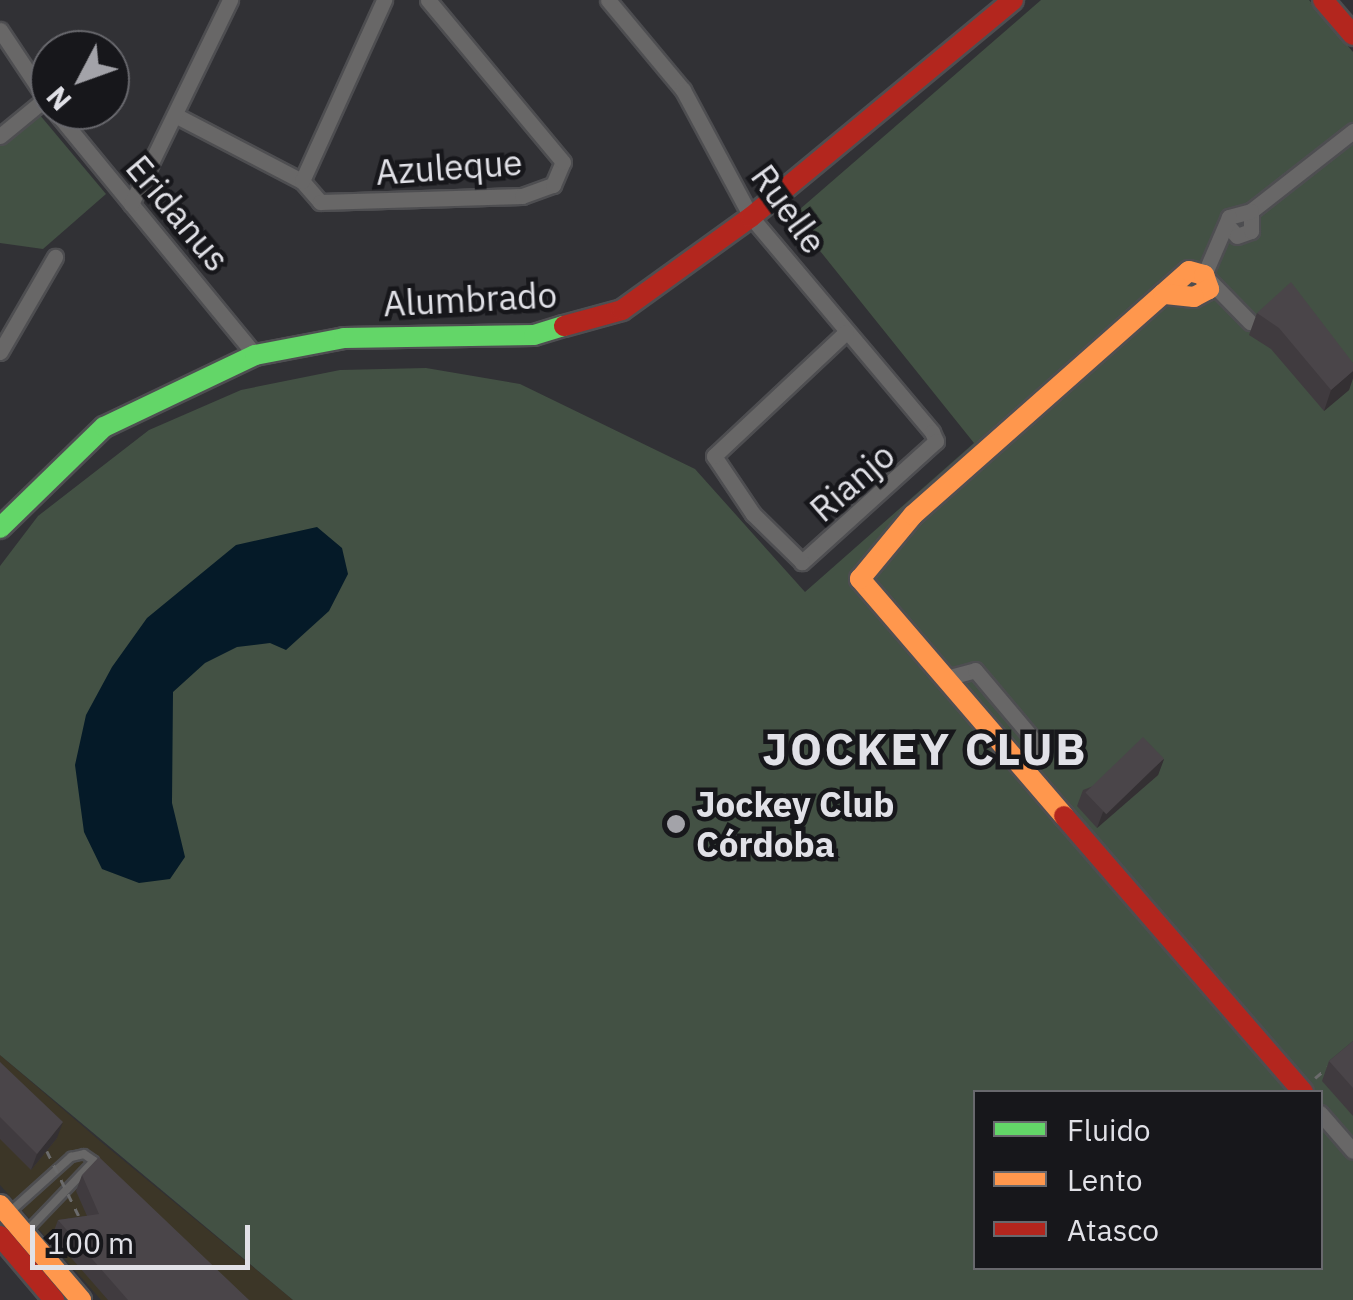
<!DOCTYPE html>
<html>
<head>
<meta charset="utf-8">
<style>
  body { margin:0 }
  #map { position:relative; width:1353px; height:1300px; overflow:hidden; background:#313135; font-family:"IBM Plex Sans",sans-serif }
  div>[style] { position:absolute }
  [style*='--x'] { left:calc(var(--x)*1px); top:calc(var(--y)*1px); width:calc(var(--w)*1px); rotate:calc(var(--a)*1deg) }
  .commercial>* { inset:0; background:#3c3627 }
  .green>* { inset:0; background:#435144 }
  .water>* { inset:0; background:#051a28 }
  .path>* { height:2.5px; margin-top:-1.25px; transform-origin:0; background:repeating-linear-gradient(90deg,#6b6b6c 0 8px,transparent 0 16px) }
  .roads { filter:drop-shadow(2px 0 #4e4e51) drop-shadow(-2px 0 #4e4e51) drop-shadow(0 2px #4e4e51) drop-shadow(0 -2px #4e4e51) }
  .lane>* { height:8px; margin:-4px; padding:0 4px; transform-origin:4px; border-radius:4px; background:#686767 }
  .street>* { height:15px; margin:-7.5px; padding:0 7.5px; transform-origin:7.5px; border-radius:7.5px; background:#686767 }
  .fast>* { height:20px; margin:-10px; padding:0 10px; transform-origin:10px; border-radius:10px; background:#63d668 }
  .slow>* { height:20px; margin:-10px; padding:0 10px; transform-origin:10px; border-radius:10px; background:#ff974d }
  .jam>* { height:20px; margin:-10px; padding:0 10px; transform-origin:10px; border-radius:10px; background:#b3261e }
  .path-bridge>* { height:2.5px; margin-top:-1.25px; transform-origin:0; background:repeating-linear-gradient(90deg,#6b6b6c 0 8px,transparent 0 16px) }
  .wall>* { inset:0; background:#403b3f }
  .shaded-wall>* { inset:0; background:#343033 }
  .building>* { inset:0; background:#4a4549; transform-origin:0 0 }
  .dots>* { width:28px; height:28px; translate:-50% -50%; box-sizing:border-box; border:5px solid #17171b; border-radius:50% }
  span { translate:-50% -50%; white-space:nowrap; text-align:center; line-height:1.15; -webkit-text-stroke:9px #17171b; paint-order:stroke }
  .street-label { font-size:35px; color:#e1e1e7 }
  .poi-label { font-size:35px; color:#e1e1e7; font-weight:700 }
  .left { translate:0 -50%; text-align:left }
  .district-label { font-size:45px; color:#e1e1e7; font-weight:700; letter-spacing:2.5px }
  .legend { position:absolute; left:973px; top:1090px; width:350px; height:180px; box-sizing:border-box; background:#17171b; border:2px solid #68686d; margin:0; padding:12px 18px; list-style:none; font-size:30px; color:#e1e1e7 }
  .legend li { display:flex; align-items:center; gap:20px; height:50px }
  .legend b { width:50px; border:2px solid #68686d }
  .north { position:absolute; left:30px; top:30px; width:100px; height:100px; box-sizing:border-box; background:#17171b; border:2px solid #68686d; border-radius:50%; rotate:229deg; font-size:28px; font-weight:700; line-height:40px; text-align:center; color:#e1e1e7 }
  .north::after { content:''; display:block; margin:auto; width:35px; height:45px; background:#a3a3a9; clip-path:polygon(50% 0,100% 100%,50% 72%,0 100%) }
  .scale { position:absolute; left:30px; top:1225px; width:220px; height:45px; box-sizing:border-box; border:5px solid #e1e1e7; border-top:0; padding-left:12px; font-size:30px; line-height:35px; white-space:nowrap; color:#e1e1e7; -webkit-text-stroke:8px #17171b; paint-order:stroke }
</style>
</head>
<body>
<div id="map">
  <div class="commercial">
    <div style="clip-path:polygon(0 1055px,100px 1141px,293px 1300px,101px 1300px,0 1185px)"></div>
  </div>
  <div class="green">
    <div style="clip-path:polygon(evenodd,1041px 0,1309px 0,1353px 52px,1353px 1300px,293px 1300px,0 1055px,0 566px,38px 516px,149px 430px,241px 390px,340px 370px,426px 368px,520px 384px,695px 469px,805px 592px,974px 443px,792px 216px,1041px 0,976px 1092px,1320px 1092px,1320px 1268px,976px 1268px,976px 1092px)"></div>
    <div style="clip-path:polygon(39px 114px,106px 194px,43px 249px,0 243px,0 146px)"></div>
  </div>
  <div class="water">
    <div style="clip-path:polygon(317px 527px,342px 548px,348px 574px,329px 611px,286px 650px,270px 643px,237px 647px,205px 663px,173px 692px,172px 803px,185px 857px,170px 879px,139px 883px,102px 869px,84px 832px,75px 765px,86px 715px,112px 667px,147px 618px,236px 545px)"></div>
  </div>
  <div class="path">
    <div style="--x:1315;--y:1078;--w:17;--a:-40"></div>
  </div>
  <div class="roads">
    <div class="lane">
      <div style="--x:11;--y:1211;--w:81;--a:-42"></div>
      <div style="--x:71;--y:1157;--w:13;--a:-13"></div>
      <div style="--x:84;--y:1154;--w:12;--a:35"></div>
      <div style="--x:94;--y:1161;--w:100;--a:133.8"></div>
    </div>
    <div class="street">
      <div style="--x:608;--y:0;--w:117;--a:50.2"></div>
      <div style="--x:683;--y:90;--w:144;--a:61.8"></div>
      <div style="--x:751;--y:217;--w:281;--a:49.9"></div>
      <div style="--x:932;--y:432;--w:10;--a:66"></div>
      <div style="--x:936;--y:441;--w:181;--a:137.9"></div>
      <div style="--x:802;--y:562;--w:69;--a:-135.6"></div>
      <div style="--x:753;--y:514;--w:70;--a:-123.9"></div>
      <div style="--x:714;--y:456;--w:181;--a:-43.2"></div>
      <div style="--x:0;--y:30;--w:90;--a:56.3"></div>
      <div style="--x:54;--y:110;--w:317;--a:50.6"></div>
      <div style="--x:175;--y:115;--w:143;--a:27.5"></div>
      <div style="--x:302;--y:181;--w:28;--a:49"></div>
      <div style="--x:320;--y:202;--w:202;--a:-1.7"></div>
      <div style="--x:522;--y:196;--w:33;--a:-20"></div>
      <div style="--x:553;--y:185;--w:25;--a:-67"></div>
      <div style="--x:563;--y:162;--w:211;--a:-129.8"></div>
      <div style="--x:0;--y:136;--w:58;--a:-39.4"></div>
      <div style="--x:302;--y:181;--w:199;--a:-65.6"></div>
      <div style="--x:131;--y:204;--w:227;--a:-64.1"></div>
      <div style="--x:1251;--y:211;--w:130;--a:-38.1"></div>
      <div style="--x:1228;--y:226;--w:13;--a:48"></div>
      <div style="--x:1237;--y:236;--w:15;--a:-20"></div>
      <div style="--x:1251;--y:231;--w:20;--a:-90"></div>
      <div style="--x:1251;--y:211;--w:23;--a:165"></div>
      <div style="--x:1229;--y:217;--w:63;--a:113.3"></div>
      <div style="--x:1204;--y:275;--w:66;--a:45.6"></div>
      <div style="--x:0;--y:352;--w:110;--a:-59.9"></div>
      <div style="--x:946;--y:678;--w:30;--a:-15"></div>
      <div style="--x:975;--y:670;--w:99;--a:49.9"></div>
      <div style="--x:1039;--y:746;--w:27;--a:124"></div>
      <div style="--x:1320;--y:1113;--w:50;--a:49"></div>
    </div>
    <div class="fast">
      <div style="--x:0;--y:528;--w:145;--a:-44.2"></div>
      <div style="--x:104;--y:427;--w:167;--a:-25.5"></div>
      <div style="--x:255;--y:355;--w:91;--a:-10.8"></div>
      <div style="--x:344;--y:338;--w:190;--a:-0.9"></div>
      <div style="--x:534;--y:335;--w:31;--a:-17"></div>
    </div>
    <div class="slow">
      <div style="--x:1064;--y:816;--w:313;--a:-130.7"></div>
      <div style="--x:860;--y:579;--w:83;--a:-50.4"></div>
      <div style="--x:913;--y:515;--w:368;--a:-41.5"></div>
      <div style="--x:1189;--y:271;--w:16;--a:15"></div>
      <div style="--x:1204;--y:275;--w:15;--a:70"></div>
      <div style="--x:1209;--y:289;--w:17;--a:152"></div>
      <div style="--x:1194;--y:297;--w:31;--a:-174"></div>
      <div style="--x:0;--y:1205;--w:125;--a:49.5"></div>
    </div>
    <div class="jam">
      <div style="--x:1323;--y:0;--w:46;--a:49.4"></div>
      <div style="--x:564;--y:326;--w:60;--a:-15.4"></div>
      <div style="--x:622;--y:310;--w:159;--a:-35.8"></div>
      <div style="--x:751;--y:217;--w:340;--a:-39.6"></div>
      <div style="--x:1064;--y:816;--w:365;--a:49.1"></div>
      <div style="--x:0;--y:1236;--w:84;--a:49.8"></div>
    </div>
  </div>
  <div class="path-bridge">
    <div style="--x:47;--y:1151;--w:72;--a:63.8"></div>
  </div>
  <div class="wall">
    <div style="clip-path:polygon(1257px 313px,1353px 363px,1353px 378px,1349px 390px,1324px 411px,1271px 349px,1249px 335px)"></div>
    <div style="clip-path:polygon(1164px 759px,1158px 775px,1097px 828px,1077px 806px,1083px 790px)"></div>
    <div style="clip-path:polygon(1353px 1041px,1353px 1116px,1322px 1081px,1329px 1061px)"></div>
    <div style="clip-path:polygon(0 1062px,57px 1138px,31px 1170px,0 1139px)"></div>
    <div style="clip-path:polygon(82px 1175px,249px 1300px,108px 1300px,52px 1236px,58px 1220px,87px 1216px,76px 1191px)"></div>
  </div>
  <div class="shaded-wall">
    <div style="clip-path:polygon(1353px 371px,1353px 378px,1349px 390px,1324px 411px,1331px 390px)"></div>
    <div style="clip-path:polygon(1164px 759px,1158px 775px,1097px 828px,1103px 812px)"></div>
    <div style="clip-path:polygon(63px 1122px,57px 1138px,31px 1170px,37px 1154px)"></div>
  </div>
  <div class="building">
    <div style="clip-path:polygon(1291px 282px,1353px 363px,1353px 371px,1331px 390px,1279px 328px,1257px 313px)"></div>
    <div style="left:1143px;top:737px;width:30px;height:80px;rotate:46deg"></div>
    <div style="clip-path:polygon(1353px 1041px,1353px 1088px,1329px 1061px)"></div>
    <div style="clip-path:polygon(0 1062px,63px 1122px,37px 1154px,0 1117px)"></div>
    <div style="clip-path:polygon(99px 1157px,249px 1300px,128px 1300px,58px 1220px,99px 1214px,82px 1175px)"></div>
  </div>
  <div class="dots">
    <div style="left:676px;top:824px;background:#a3a3a9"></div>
  </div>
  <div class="street-label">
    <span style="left:449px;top:167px;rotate:-4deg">Azuleque</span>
    <span style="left:789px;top:209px;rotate:54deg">Ruelle</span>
    <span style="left:178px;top:213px;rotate:50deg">Eridanus</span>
    <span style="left:470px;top:299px;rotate:-3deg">Alumbrado</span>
    <span style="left:852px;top:482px;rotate:-41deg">Rianjo</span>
  </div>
  <div class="poi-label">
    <span class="left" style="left:696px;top:824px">Jockey Club<br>Córdoba</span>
  </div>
  <div class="district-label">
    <span style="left:925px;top:749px">JOCKEY CLUB</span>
  </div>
  <ul class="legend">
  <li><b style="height:12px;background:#63d668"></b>Fluido</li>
  <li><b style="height:12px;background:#ff974d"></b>Lento</li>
  <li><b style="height:12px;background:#b3261e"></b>Atasco</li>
  </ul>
  <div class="north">N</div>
  <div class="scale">100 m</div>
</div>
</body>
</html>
